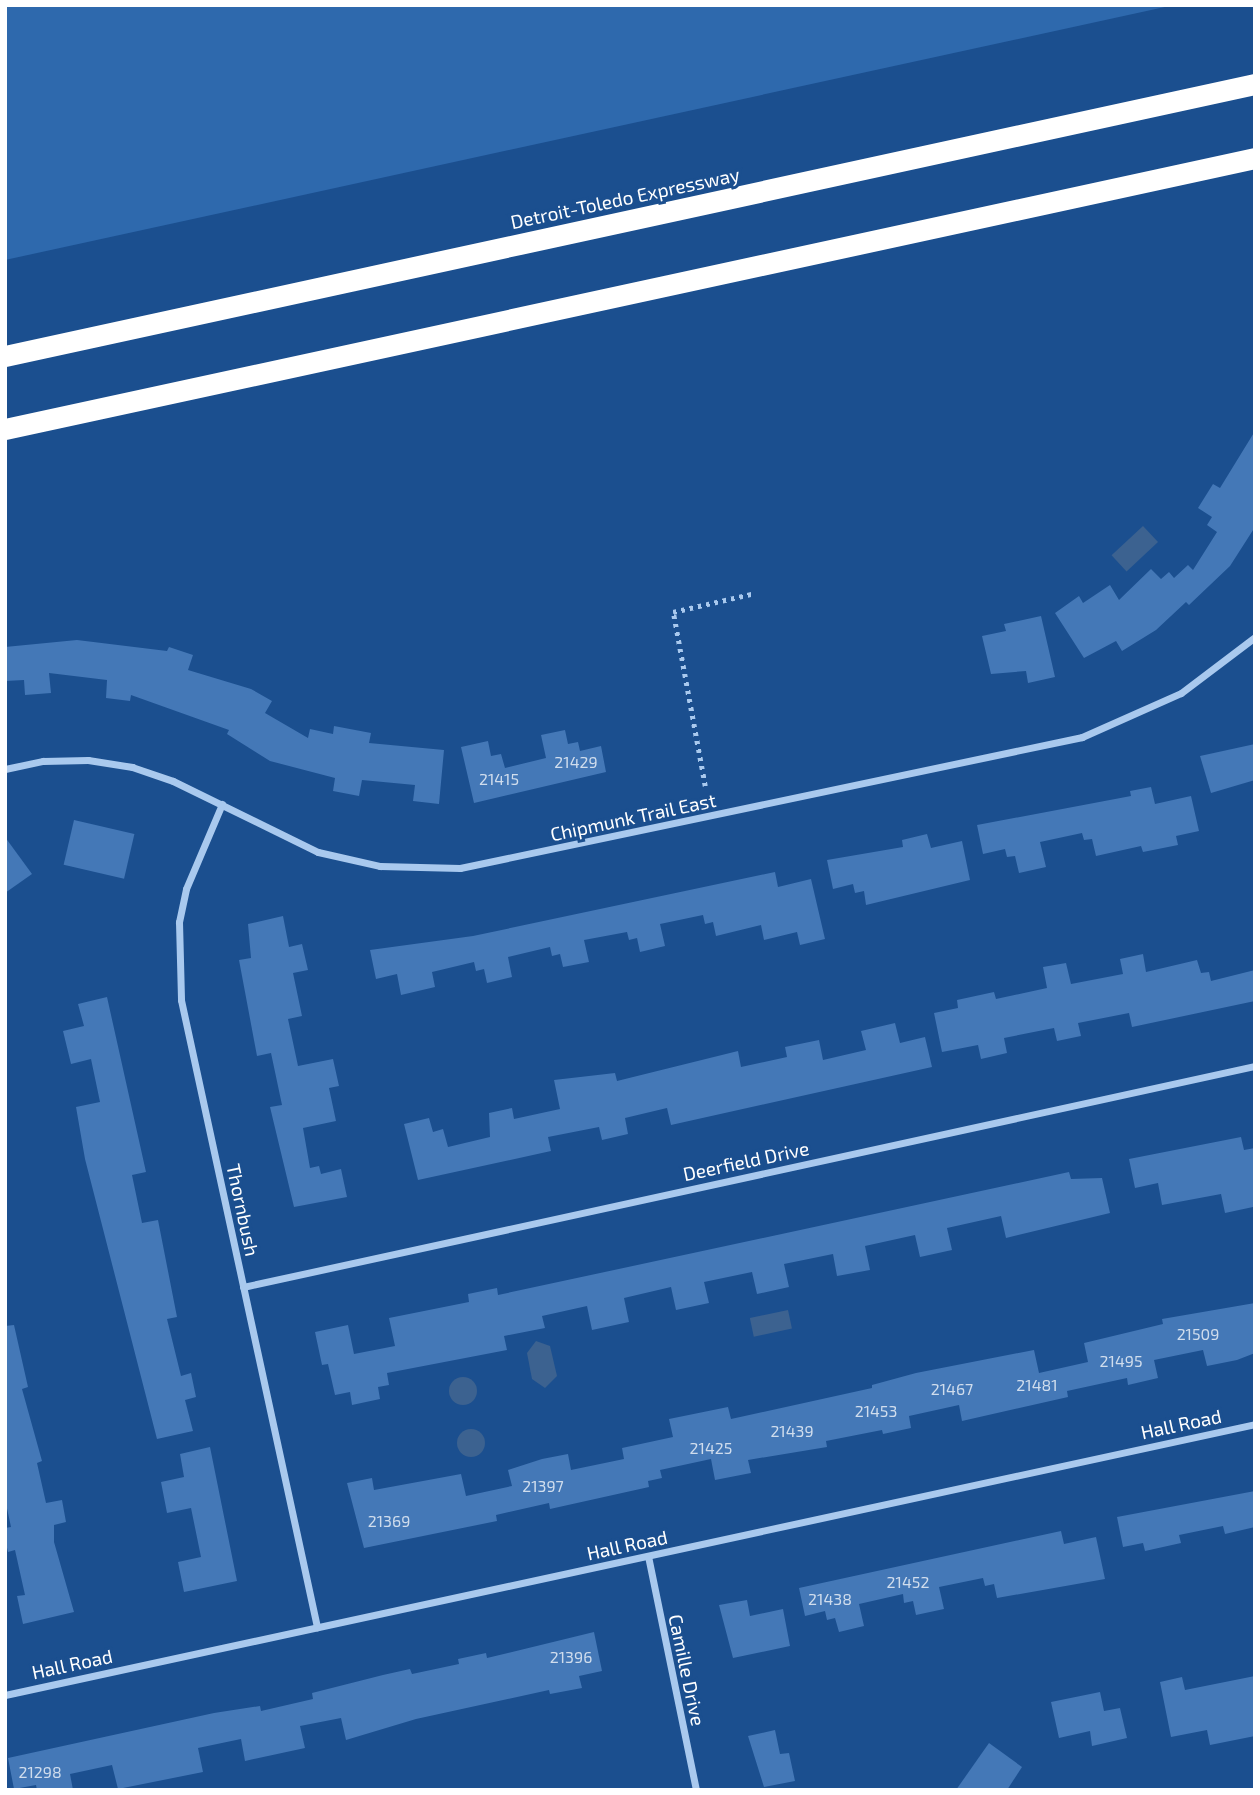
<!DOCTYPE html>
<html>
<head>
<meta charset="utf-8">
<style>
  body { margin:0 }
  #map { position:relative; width:1260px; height:1795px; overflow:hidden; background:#1b4f8f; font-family:"Exo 2",sans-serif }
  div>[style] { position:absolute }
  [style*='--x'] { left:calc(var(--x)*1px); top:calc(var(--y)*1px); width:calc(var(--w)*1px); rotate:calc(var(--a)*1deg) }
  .green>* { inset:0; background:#2e69ad }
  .water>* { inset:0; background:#3c6290; transform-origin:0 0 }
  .round { border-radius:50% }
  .building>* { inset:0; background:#4478b7; transform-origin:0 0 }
  .path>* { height:4.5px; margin-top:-2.25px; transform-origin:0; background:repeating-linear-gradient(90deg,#a9c9ee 0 3.5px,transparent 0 8.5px) }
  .minor>* { height:7px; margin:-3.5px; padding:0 3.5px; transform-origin:3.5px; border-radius:3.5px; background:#a9c9ee }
  .motorway>* { height:21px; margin:-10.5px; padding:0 10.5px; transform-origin:10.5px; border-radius:10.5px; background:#fff }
  span { translate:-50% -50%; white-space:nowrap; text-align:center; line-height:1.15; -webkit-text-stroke:6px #1b4f8f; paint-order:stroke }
  .number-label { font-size:16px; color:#d0dded }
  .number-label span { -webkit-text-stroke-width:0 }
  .street-label { font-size:19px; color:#fff }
  .frame { position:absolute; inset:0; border:7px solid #fff; pointer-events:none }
</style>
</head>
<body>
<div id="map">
  <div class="green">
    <div style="clip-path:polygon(5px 5px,1174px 5px,5px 260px)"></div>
  </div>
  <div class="water">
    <div style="left:1143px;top:526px;width:22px;height:43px;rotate:47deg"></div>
    <div style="left:788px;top:1310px;width:19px;height:39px;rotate:78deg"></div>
    <div style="clip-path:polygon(536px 1341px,550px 1346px,557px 1376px,545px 1388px,532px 1379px,527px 1353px)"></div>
    <div class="round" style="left:449px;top:1377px;width:28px;height:28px"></div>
    <div class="round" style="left:457px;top:1429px;width:28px;height:28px"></div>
  </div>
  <div class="building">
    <div style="clip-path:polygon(1255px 431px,1255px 527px,1230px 566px,1189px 605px,1186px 602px,1156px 630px,1122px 651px,1116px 641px,1084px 658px,1055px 613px,1079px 596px,1083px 603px,1110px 585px,1119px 600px,1151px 569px,1161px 579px,1169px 572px,1174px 578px,1188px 565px,1193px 570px,1217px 532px,1207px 525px,1212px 517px,1198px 508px,1213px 484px,1220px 488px)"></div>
    <div style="clip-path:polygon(1041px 616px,1055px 677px,1028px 683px,1026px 671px,991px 674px,982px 636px,1006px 631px,1004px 624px)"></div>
    <div style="clip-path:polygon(77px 640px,167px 651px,169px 647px,193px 655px,188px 670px,251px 689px,272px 701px,265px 713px,308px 738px,310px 729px,333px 734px,334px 726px,371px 733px,369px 743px,444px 750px,439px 804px,413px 801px,415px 785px,362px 780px,359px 796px,333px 791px,335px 778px,270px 761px,227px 734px,229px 730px,131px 695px,130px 701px,106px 698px,107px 680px,49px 673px,51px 693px,25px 695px,24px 680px,5px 681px,5px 647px)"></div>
    <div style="clip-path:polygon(565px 730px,568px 744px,578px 742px,580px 751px,601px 746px,606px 772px,474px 803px,461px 747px,488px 741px,491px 756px,501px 754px,505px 768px,546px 758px,541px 735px)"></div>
    <div style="clip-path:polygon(1255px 744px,1255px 780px,1211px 793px,1200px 756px)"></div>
    <div style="clip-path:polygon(1151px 787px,1155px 804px,1191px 796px,1199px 831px,1176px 836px,1178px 845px,1143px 852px,1141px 846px,1096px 856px,1092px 839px,1084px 840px,1082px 833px,1040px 842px,1046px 867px,1019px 873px,1015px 856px,1007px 857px,1005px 849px,983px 854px,977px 825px,1131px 796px,1130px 791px)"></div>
    <div style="left:74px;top:820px;width:62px;height:46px;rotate:13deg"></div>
    <div style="clip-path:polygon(927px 834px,931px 848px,962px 841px,970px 880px,866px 905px,864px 891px,855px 893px,853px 884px,833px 889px,827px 860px,903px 847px,902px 840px)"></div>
    <div style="clip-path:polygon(5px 837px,32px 874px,5px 893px)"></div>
    <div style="clip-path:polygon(775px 872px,778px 887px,811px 879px,825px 939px,800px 945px,797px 932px,764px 940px,761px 925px,716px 936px,713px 922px,705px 924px,703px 915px,660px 924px,665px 946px,640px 952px,637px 938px,629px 940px,627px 932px,584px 940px,589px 962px,563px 967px,560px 954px,552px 956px,550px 947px,508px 957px,512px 977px,487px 983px,484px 969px,476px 971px,474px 962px,432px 972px,435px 987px,401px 995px,397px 974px,376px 979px,370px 950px,473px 936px)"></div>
    <div style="clip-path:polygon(283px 916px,289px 947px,302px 944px,308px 970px,293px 973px,302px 1016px,288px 1019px,298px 1066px,333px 1059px,339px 1086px,329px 1088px,336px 1121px,303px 1128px,310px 1168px,319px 1166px,321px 1174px,341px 1169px,347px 1197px,294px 1207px,270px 1107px,282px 1105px,271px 1053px,257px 1056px,239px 960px,251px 958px,248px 924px)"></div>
    <div style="clip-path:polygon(1143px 954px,1146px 972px,1197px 960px,1201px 973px,1209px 972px,1211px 981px,1255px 970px,1255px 1001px,1132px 1027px,1129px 1013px,1078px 1023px,1081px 1036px,1057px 1041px,1054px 1028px,1004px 1038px,1007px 1053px,981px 1059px,978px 1045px,942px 1052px,934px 1013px,958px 1008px,957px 1000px,994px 992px,996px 999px,1047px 988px,1043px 967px,1066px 963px,1071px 984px,1123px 974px,1120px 959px)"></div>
    <div style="clip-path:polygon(107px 997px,146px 1172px,132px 1175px,142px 1223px,158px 1220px,177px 1317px,167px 1319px,181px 1376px,191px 1373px,196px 1397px,185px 1400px,193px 1431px,157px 1439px,85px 1159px,76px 1107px,100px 1102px,91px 1059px,71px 1064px,63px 1031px,84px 1026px,78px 1004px)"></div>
    <div style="clip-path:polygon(895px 1023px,900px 1043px,925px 1037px,932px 1067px,671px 1125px,667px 1108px,625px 1118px,628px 1134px,602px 1140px,599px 1127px,548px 1137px,551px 1151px,418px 1180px,404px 1124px,429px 1118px,433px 1132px,443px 1129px,448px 1147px,490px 1137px,489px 1113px,512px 1108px,514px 1119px,560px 1109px,554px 1080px,615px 1073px,617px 1081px,738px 1051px,741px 1067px,787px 1057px,785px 1047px,819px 1040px,823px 1060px,866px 1050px,861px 1031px)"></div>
    <div style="clip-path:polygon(1241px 1137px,1244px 1150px,1255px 1148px,1253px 1207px,1225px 1213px,1221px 1194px,1162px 1205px,1158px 1183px,1135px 1188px,1129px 1159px)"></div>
    <div style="clip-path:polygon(1069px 1172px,1071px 1179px,1102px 1178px,1110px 1213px,1006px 1238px,1001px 1216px,947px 1228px,952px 1250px,920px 1257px,915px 1235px,865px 1246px,870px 1270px,837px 1276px,833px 1254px,784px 1264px,789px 1287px,757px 1294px,752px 1272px,704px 1282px,709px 1303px,676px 1310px,671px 1287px,624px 1298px,629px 1322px,592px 1330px,587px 1306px,542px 1316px,545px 1328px,504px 1336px,507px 1350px,387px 1373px,389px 1385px,378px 1387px,380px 1399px,352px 1405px,350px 1392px,335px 1395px,328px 1364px,322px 1365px,315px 1332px,348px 1325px,354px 1354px,395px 1346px,389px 1318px,469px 1302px,468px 1294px,497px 1288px,498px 1295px)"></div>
    <div style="clip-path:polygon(1255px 1303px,1255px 1353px,1237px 1360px,1207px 1366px,1203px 1350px,1154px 1360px,1158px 1378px,1128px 1385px,1127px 1378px,1067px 1391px,1068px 1397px,962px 1421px,959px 1405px,909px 1416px,911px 1428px,883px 1434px,882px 1430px,826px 1441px,827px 1447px,748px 1460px,751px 1473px,715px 1480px,711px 1459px,660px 1470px,662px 1478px,648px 1481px,649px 1487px,550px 1509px,549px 1503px,496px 1515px,497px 1521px,364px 1548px,347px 1483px,372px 1478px,374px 1490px,461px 1474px,466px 1496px,512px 1486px,508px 1470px,542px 1459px,568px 1454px,571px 1470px,624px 1459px,622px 1448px,673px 1437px,669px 1419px,728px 1407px,731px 1419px,872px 1388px,872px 1385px,916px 1373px,1034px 1350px,1039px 1373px,1088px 1362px,1084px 1343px,1163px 1324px,1162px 1319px)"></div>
    <div style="clip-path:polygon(14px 1325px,28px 1387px,22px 1389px,42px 1461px,37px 1463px,46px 1503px,62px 1500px,66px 1522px,54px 1525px,54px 1542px,74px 1612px,23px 1624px,17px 1596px,25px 1595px,15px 1550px,8px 1552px,5px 1539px,5px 1528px,11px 1527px,5px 1499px,5px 1326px)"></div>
    <div style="clip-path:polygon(210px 1447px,237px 1581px,184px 1592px,178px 1562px,201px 1557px,191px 1508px,167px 1513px,161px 1482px,184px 1477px,180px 1454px)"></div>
    <div style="clip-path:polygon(1255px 1491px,1255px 1527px,1225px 1534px,1223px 1526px,1179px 1535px,1181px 1543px,1145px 1551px,1143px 1543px,1123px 1547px,1117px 1517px)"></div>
    <div style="clip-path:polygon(1061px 1531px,1064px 1544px,1096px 1537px,1105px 1579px,997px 1598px,994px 1584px,985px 1586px,983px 1578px,939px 1587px,944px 1609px,916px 1615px,913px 1601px,904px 1603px,903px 1594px,859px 1604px,864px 1626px,839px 1632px,835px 1618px,827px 1620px,825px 1611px,805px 1616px,799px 1588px)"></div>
    <div style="clip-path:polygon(747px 1600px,750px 1616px,783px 1609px,790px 1646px,733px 1658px,719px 1605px)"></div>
    <div style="clip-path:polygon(594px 1632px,602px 1671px,579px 1676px,582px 1688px,550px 1694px,549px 1690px,416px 1719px,346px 1740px,341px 1718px,300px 1726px,305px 1748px,245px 1761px,241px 1739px,198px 1748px,203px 1772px,118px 1789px,112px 1765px,70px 1774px,73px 1790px,37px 1790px,36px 1785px,14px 1789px,8px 1758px,214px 1713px,260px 1706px,261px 1711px,313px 1699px,312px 1693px,383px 1675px,410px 1669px,412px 1674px,459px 1664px,458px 1659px,486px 1653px,487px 1658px)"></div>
    <div style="clip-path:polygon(1255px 1676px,1255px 1736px,1210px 1745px,1207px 1730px,1171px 1737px,1160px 1682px,1182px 1677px,1185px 1690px)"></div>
    <div style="clip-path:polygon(1100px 1692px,1104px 1711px,1120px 1708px,1127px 1738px,1092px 1746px,1090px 1731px,1059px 1738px,1051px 1702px)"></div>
    <div style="clip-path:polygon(775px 1730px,780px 1754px,789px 1753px,795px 1781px,764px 1787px,748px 1736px)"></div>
    <div style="clip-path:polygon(989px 1743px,1022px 1767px,1007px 1790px,956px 1790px)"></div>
  </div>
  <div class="path">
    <div style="--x:705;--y:786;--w:177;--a:-100.4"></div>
    <div style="--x:673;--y:612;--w:84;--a:-13"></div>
  </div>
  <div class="minor">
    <div style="--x:5;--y:769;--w:39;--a:-12"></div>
    <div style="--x:43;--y:761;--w:45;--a:-1.3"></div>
    <div style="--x:88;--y:760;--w:45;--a:9"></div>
    <div style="--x:132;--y:767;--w:43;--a:18.9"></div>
    <div style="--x:173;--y:781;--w:161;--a:26.1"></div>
    <div style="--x:318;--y:852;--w:64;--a:12.7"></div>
    <div style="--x:380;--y:866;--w:80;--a:1.4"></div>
    <div style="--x:460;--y:868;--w:636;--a:-11.89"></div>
    <div style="--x:1082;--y:737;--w:108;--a:-24"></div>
    <div style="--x:1181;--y:693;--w:93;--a:-37.1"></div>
    <div style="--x:222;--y:804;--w:92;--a:113"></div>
    <div style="--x:186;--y:889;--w:34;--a:102"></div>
    <div style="--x:179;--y:922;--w:78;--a:88.5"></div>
    <div style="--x:181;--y:1000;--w:642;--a:77.76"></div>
    <div style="--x:243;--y:1287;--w:1036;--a:-12.32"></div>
    <div style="--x:648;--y:1556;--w:239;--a:78.4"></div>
    <div style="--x:5;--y:1695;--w:1279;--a:-12.23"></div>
  </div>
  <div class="motorway">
    <div style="--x:5;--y:356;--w:1279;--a:-12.28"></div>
    <div style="--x:5;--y:429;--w:1279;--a:-12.23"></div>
  </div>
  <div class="number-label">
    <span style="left:576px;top:762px">21429</span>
    <span style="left:499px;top:779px">21415</span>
    <span style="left:1198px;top:1334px">21509</span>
    <span style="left:1121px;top:1361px">21495</span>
    <span style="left:1037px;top:1385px">21481</span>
    <span style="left:952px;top:1389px">21467</span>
    <span style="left:876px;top:1411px">21453</span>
    <span style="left:792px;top:1431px">21439</span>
    <span style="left:711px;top:1448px">21425</span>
    <span style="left:543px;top:1486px">21397</span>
    <span style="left:389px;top:1521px">21369</span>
    <span style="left:908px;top:1582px">21452</span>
    <span style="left:830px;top:1599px">21438</span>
    <span style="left:571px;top:1657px">21396</span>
    <span style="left:40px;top:1772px">21298</span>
  </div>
  <div class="street-label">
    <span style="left:625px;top:198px;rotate:-12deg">Detroit-Toledo Expressway</span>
    <span style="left:633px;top:817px;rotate:-12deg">Chipmunk Trail East</span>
    <span style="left:746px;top:1161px;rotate:-12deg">Deerfield Drive</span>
    <span style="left:243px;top:1210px;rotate:78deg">Thornbush</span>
    <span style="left:1181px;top:1424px;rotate:-12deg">Hall Road</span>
    <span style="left:627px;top:1545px;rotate:-12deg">Hall Road</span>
    <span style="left:72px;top:1664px;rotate:-12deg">Hall Road</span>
    <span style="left:687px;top:1670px;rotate:78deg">Camille Drive</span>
  </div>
  <div class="frame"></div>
</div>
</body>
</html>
